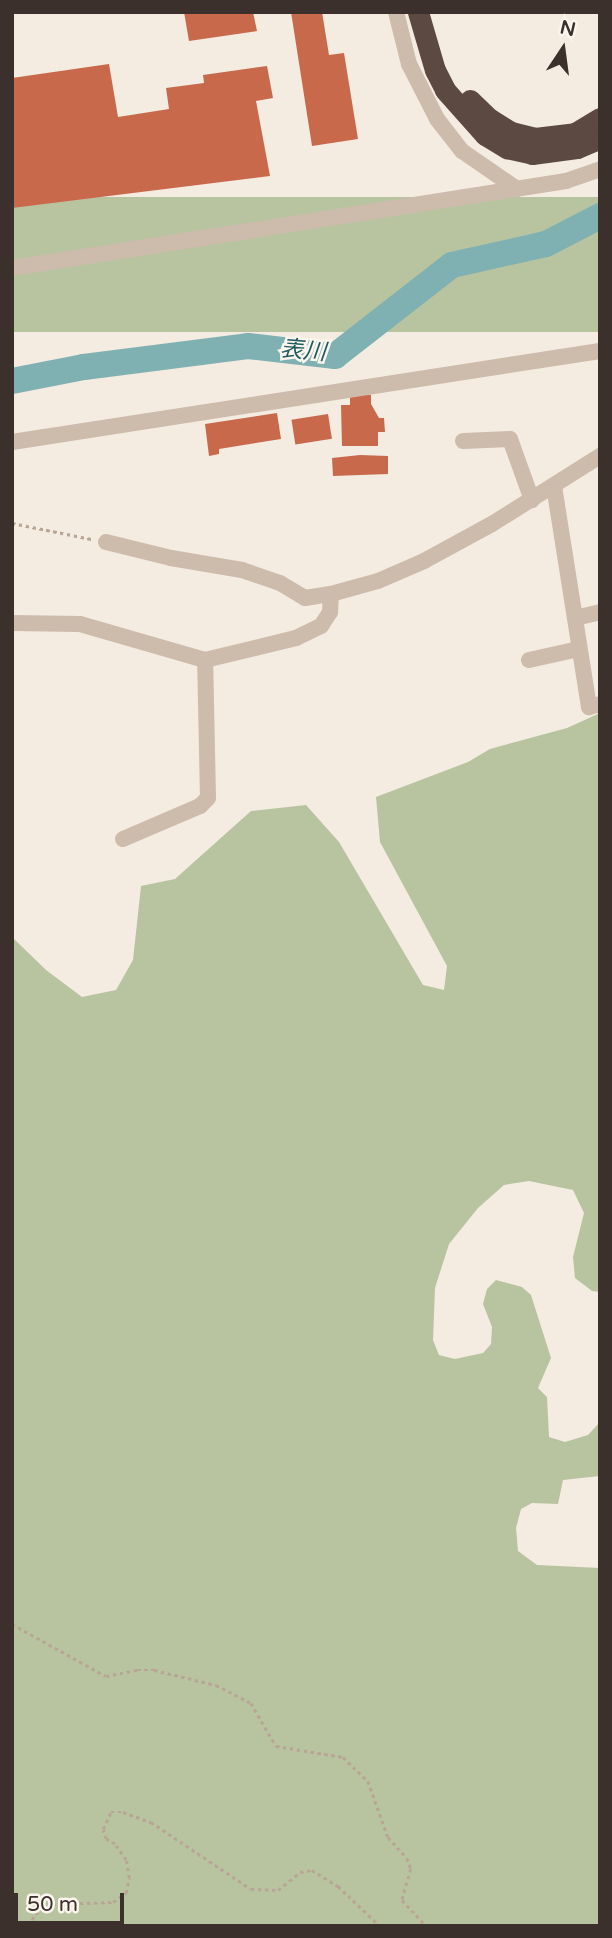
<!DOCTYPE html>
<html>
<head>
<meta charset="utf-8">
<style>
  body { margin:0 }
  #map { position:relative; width:612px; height:1938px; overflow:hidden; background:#f4ebe1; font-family:"Varela Round","Noto Sans JP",sans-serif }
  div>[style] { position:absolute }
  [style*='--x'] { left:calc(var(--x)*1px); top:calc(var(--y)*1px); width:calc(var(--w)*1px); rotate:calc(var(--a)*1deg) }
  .green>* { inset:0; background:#b8c4a0; transform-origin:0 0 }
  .river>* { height:26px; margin:-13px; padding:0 13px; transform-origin:13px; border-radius:13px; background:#7fb0b2 }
  .building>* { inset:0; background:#c8694b; transform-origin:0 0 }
  .path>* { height:2.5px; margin-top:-1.25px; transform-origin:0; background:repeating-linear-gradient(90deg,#b9a596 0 3.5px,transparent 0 7px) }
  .street>* { height:16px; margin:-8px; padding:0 8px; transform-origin:8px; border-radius:8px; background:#cdbbac }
  .highway>* { height:21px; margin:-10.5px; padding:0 10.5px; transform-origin:10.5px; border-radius:10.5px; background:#5c4a42 }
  span { translate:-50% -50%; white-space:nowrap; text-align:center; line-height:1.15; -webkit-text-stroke:5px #fbf5ee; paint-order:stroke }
  .water-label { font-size:23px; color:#1f5a5e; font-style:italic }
  .frame { position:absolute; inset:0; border:14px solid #3b302b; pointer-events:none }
  .north { position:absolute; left:528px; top:14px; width:70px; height:70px; -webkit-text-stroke:5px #fbf5ee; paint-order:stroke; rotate:13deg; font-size:19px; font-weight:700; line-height:28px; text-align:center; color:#3b302b }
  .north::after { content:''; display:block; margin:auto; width:24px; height:32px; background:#3b302b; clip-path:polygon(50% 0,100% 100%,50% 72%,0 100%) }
  .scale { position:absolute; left:14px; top:1893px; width:110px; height:32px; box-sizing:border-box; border:4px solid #3b302b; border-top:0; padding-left:9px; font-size:21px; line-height:24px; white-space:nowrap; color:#3b302b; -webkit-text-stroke:5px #fbf5ee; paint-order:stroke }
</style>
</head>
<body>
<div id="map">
  <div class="green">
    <div style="left:600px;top:197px;width:135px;height:596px;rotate:90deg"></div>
    <div style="clip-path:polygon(600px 713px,600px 1292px,592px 1291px,575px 1278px,573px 1257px,584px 1213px,573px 1190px,529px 1181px,504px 1185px,478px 1208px,449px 1244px,435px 1288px,433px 1340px,439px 1355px,455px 1359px,483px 1353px,491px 1344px,492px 1327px,483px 1304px,487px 1289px,496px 1280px,522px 1287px,531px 1295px,551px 1358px,538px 1388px,547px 1397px,549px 1437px,565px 1442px,588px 1435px,600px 1422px,600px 1476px,563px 1480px,558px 1504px,532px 1503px,521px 1509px,516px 1528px,518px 1551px,537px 1565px,600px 1568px,600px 1926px,12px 1926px,12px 937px,46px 970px,82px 997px,116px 990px,133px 960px,141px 886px,175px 879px,251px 811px,306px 805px,339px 842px,423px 985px,444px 990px,447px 966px,380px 842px,376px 797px,468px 762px,490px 749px,567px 728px)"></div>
  </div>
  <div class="river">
    <div style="--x:12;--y:381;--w:73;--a:-11"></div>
    <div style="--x:84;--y:367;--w:165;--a:-7.3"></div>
    <div style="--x:248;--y:346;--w:88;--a:6.6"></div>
    <div style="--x:335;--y:356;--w:148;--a:-37.9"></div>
    <div style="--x:452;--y:265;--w:96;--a:-12.6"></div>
    <div style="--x:546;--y:244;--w:61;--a:-27.4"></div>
  </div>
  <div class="building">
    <div style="clip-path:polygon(184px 12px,253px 12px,257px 31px,189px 41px)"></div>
    <div style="clip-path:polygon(291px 12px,322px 12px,329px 55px,344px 53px,358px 139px,312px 146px)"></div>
    <div style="clip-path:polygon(109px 64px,118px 117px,169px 109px,166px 88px,204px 83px,203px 75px,267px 66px,273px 98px,256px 101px,270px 176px,12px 208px,12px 78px)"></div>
    <div style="clip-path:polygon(350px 395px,371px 395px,371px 404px,379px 418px,384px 418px,385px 432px,378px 432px,378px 446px,342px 446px,341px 405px,350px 405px)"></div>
    <div style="clip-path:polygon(277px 413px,281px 439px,219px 449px,219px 454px,209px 456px,205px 424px)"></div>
    <div style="left:328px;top:414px;width:25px;height:37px;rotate:81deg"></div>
    <div style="clip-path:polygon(360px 455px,388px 456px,388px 474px,333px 476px,332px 458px)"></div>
  </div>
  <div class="path">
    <div style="--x:12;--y:523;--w:81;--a:11.4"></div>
    <div style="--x:12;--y:1624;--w:107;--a:29"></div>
    <div style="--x:106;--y:1676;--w:32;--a:-11"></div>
    <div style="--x:137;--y:1670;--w:17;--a:0"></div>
    <div style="--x:154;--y:1670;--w:64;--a:13.6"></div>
    <div style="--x:216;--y:1685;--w:39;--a:27"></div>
    <div style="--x:251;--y:1703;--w:50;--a:59.8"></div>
    <div style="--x:276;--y:1746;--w:68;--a:9.3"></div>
    <div style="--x:343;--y:1757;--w:35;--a:44"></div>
    <div style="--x:368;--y:1781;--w:59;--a:70.3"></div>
    <div style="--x:388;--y:1837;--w:28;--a:48"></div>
    <div style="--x:407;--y:1858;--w:12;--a:70"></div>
    <div style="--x:411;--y:1869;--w:32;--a:106"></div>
    <div style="--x:402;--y:1900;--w:35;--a:47"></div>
    <div style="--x:29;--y:1926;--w:13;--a:-63"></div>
    <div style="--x:35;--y:1914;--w:20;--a:-30"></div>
    <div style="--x:52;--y:1904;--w:61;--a:-1.9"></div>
    <div style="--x:113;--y:1902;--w:16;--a:-35"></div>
    <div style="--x:126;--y:1893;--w:15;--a:-79"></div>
    <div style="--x:129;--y:1878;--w:18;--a:-99"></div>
    <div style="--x:126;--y:1860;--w:19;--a:-125"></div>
    <div style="--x:115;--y:1844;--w:10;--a:-151"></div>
    <div style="--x:106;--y:1839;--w:10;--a:-107"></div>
    <div style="--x:103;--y:1829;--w:19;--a:-65"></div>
    <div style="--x:111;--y:1812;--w:12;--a:0"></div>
    <div style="--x:123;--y:1812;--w:30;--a:20"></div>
    <div style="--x:151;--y:1822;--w:120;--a:33.8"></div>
    <div style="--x:251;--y:1889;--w:27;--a:2"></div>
    <div style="--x:278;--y:1890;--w:28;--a:-39"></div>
    <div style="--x:300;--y:1872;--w:12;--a:-9"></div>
    <div style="--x:312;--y:1870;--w:31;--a:32"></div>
    <div style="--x:338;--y:1886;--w:58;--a:43.6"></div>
  </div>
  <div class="street">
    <div style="--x:396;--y:12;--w:54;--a:76"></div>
    <div style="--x:409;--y:64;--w:62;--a:63"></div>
    <div style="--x:437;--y:119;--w:41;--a:52"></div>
    <div style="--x:462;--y:151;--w:67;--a:34.6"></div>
    <div style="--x:12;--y:268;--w:561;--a:-8.92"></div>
    <div style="--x:566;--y:181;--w:36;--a:-19"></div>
    <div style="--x:463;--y:441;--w:47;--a:-2.4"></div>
    <div style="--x:510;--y:439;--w:65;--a:70.2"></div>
    <div style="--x:12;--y:442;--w:595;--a:-8.8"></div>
    <div style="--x:554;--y:486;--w:224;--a:81"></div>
    <div style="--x:589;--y:707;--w:11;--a:-15"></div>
    <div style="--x:106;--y:542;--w:67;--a:13.8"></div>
    <div style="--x:171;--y:558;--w:72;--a:9.6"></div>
    <div style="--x:242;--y:570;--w:40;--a:18.9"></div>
    <div style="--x:280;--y:583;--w:29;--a:31"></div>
    <div style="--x:305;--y:598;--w:26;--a:-9"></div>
    <div style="--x:575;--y:618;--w:26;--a:-13"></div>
    <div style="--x:12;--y:623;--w:68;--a:0.8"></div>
    <div style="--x:80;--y:624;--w:130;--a:16.1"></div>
    <div style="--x:205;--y:660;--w:94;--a:-13.6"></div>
    <div style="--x:296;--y:638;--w:28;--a:-26"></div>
    <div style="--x:321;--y:626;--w:17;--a:-57"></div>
    <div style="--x:330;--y:612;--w:18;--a:-87"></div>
    <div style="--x:331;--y:594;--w:49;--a:-15.5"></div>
    <div style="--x:378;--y:581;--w:50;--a:-23.5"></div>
    <div style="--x:424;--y:561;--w:77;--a:-28.6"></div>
    <div style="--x:492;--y:524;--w:128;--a:-32.2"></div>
    <div style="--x:529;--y:660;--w:51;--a:-12.4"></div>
    <div style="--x:123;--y:839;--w:84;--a:-23.2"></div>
    <div style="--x:200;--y:806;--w:11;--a:-45"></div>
    <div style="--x:208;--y:798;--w:138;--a:-91.2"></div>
  </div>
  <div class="highway">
    <div style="--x:418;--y:12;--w:60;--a:73.7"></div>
    <div style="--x:435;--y:70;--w:22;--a:63"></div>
    <div style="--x:445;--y:90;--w:60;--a:48.4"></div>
    <div style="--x:485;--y:135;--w:26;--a:31"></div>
    <div style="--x:507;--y:148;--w:26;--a:13"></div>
    <div style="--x:532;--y:154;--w:45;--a:-7.6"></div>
    <div style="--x:577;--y:148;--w:25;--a:-23"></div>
    <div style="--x:470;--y:100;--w:28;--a:44"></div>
    <div style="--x:490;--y:119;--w:25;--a:32"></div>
    <div style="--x:511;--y:132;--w:25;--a:14"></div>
    <div style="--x:535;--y:138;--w:40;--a:-7.1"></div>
    <div style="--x:575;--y:133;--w:29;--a:-31"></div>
  </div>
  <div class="water-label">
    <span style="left:303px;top:351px;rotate:5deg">表川</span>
  </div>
  <div class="frame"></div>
  <div class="north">N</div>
  <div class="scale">50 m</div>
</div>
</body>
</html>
